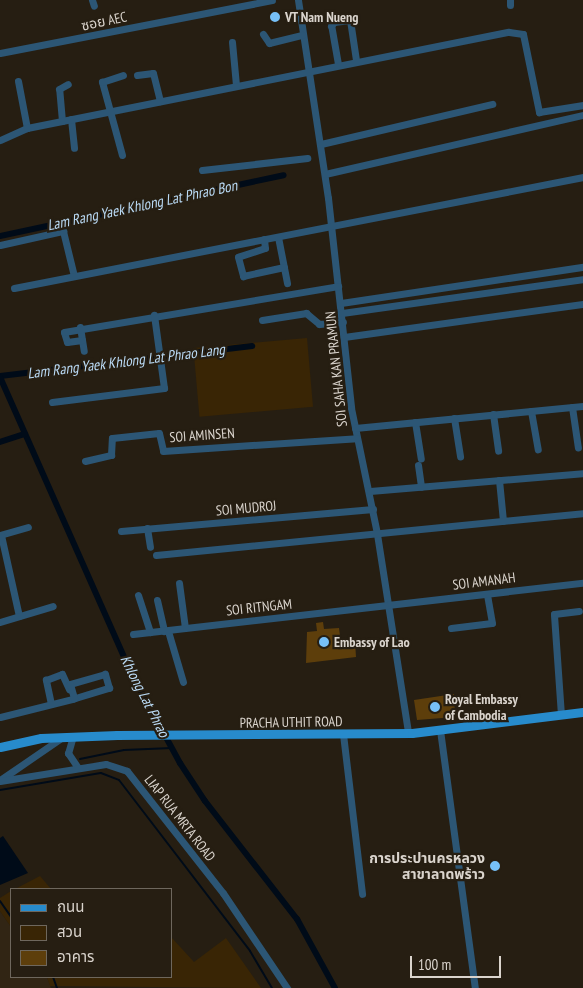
<!DOCTYPE html>
<html>
<head>
<meta charset="utf-8">
<style>
  body { margin:0 }
  #map { position:relative; width:583px; height:988px; overflow:hidden; background:#261e12; font-family:"PT Sans Narrow","Noto Sans Thai",sans-serif }
  div>[style] { position:absolute }
  [style*='--x'] { left:calc(var(--x)*1px); top:calc(var(--y)*1px); width:calc(var(--w)*1px); rotate:calc(var(--a)*1deg) }
  .built>* { inset:0; background:#312514 }
  .green>* { inset:0; background:#392505; transform-origin:0 0 }
  .water>* { inset:0; background:#000b18 }
  .stream>* { height:2px; margin:-1px; padding:0 1px; transform-origin:1px; border-radius:1px; background:#000b18 }
  .canal>* { height:6px; margin:-3px; padding:0 3px; transform-origin:3px; border-radius:3px; background:#000b18 }
  .building>* { inset:0; background:#5d3e0b }
  .minor>* { height:7px; margin:-3.5px; padding:0 3.5px; transform-origin:3.5px; border-radius:3.5px; background:#2c5675 }
  .major>* { height:9px; margin:-4.5px; padding:0 4.5px; transform-origin:4.5px; border-radius:4.5px; background:#278bcc }
  .dots>* { width:14px; height:14px; translate:-50% -50%; box-sizing:border-box; border:2px solid #261e12; border-radius:50% }
  span { translate:-50% -50%; white-space:nowrap; text-align:center; line-height:1.15; -webkit-text-stroke:4.5px #261e12; paint-order:stroke }
  .poi-label { font-size:14px; color:#dad4cd; font-weight:700 }
  .left { translate:0 -50%; text-align:left }
  .right { translate:-100% -50%; text-align:right }
  .street-label { font-size:14px; color:#dad4cd }
  .water-label { font-size:15px; color:#badaf5; font-style:italic }
  .legend { position:absolute; left:10px; top:888px; width:162px; height:90px; box-sizing:border-box; background:#261e12; border:1px solid #6e675d; margin:0; padding:6px 9px; list-style:none; font-size:15px; color:#dad4cd }
  .legend li { display:flex; align-items:center; gap:10px; height:25px }
  .legend b { width:25px; border:1px solid #6e675d }
  .scale { position:absolute; left:410px; top:956px; width:91px; height:22px; box-sizing:border-box; border:2px solid #dad4cd; border-top:0; padding-left:6px; font-size:15px; line-height:18px; white-space:nowrap; color:#dad4cd; -webkit-text-stroke:4px #261e12; paint-order:stroke }
</style>
</head>
<body>
<div id="map">
  <div class="built">
    <div style="clip-path:polygon(0 911px,11px 927px,11px 977px,47px 977px,51px 988px,0 988px)"></div>
  </div>
  <div class="green">
    <div style="left:307px;top:338px;width:69px;height:114px;rotate:85deg"></div>
    <div style="clip-path:polygon(40px 876px,51px 889px,15px 889px)"></div>
    <div style="clip-path:polygon(11px 891px,11px 927px,0 911px,0 898px)"></div>
    <div style="clip-path:polygon(171px 937px,194px 962px,226px 938px,261px 988px,50px 986px,47px 977px,171px 977px)"></div>
  </div>
  <div class="water">
    <div style="clip-path:polygon(3px 836px,28px 873px,0 885px,0 838px)"></div>
  </div>
  <div class="stream">
    <div style="--x:80;--y:759;--w:45;--a:-11.6"></div>
    <div style="--x:124;--y:750;--w:48;--a:-2.4"></div>
    <div style="--x:0;--y:790;--w:102;--a:-9.6"></div>
    <div style="--x:101;--y:773;--w:19;--a:21"></div>
    <div style="--x:119;--y:780;--w:215;--a:52.5"></div>
    <div style="--x:250;--y:951;--w:43;--a:59.3"></div>
    <div style="--x:0;--y:901;--w:19;--a:55"></div>
    <div style="--x:53;--y:977;--w:12;--a:70"></div>
  </div>
  <div class="canal">
    <div style="--x:0;--y:236;--w:290;--a:-12.1"></div>
    <div style="--x:0;--y:376;--w:254;--a:-6.8"></div>
    <div style="--x:0;--y:377;--w:321;--a:66.1"></div>
    <div style="--x:130;--y:671;--w:105;--a:61.5"></div>
    <div style="--x:180;--y:763;--w:45;--a:56.7"></div>
    <div style="--x:205;--y:801;--w:150;--a:52.1"></div>
    <div style="--x:297;--y:919;--w:79;--a:61.2"></div>
    <div style="--x:0;--y:442;--w:26;--a:-18"></div>
  </div>
  <div class="building">
    <div style="clip-path:polygon(323px 622px,324px 629px,339px 628px,341px 643px,355px 641px,356px 657px,306px 663px,307px 632px,317px 631px,316px 623px)"></div>
    <div style="clip-path:polygon(454px 694px,455px 717px,417px 720px,414px 700px)"></div>
  </div>
  <div class="minor">
    <div style="--x:92;--y:0;--w:6;--a:72"></div>
    <div style="--x:298;--y:0;--w:200;--a:81.4"></div>
    <div style="--x:328;--y:198;--w:211;--a:83.7"></div>
    <div style="--x:351;--y:408;--w:129;--a:78.3"></div>
    <div style="--x:377;--y:534;--w:201;--a:81.1"></div>
    <div style="--x:510;--y:0;--w:5;--a:90"></div>
    <div style="--x:263;--y:34;--w:11;--a:56"></div>
    <div style="--x:269;--y:43;--w:34;--a:-14"></div>
    <div style="--x:232;--y:42;--w:43;--a:84.7"></div>
    <div style="--x:0;--y:53;--w:277;--a:-11"></div>
    <div style="--x:338;--y:64;--w:39;--a:-100"></div>
    <div style="--x:331;--y:26;--w:5;--a:-53"></div>
    <div style="--x:334;--y:22;--w:16;--a:-7"></div>
    <div style="--x:350;--y:20;--w:40;--a:81.5"></div>
    <div style="--x:137;--y:75;--w:16;--a:-7"></div>
    <div style="--x:153;--y:73;--w:29;--a:76"></div>
    <div style="--x:18;--y:81;--w:48;--a:79.2"></div>
    <div style="--x:71;--y:119;--w:29;--a:84"></div>
    <div style="--x:62;--y:121;--w:32;--a:-95"></div>
    <div style="--x:59;--y:89;--w:10;--a:-29"></div>
    <div style="--x:0;--y:140;--w:30;--a:-24"></div>
    <div style="--x:27;--y:128;--w:491;--a:-11.3"></div>
    <div style="--x:509;--y:32;--w:14;--a:8"></div>
    <div style="--x:523;--y:34;--w:80;--a:78.4"></div>
    <div style="--x:539;--y:112;--w:45;--a:-9"></div>
    <div style="--x:321;--y:144;--w:176;--a:-13.2"></div>
    <div style="--x:122;--y:155;--w:76;--a:-105.3"></div>
    <div style="--x:102;--y:82;--w:22;--a:-18"></div>
    <div style="--x:202;--y:170;--w:106;--a:-6.5"></div>
    <div style="--x:325;--y:174;--w:265;--a:-12.9"></div>
    <div style="--x:278;--y:237;--w:47;--a:78.9"></div>
    <div style="--x:264;--y:239;--w:9;--a:84"></div>
    <div style="--x:265;--y:248;--w:28;--a:162"></div>
    <div style="--x:238;--y:257;--w:20;--a:75"></div>
    <div style="--x:243;--y:276;--w:42;--a:-12.4"></div>
    <div style="--x:0;--y:245;--w:65;--a:-12.5"></div>
    <div style="--x:63;--y:231;--w:46;--a:76.3"></div>
    <div style="--x:14;--y:288;--w:580;--a:-11.04"></div>
    <div style="--x:341;--y:303;--w:245;--a:-8.5"></div>
    <div style="--x:342;--y:313;--w:243;--a:-8"></div>
    <div style="--x:262;--y:320;--w:45;--a:-9"></div>
    <div style="--x:306;--y:313;--w:17;--a:40"></div>
    <div style="--x:319;--y:324;--w:24;--a:-5"></div>
    <div style="--x:80;--y:327;--w:24;--a:81"></div>
    <div style="--x:344;--y:337;--w:241;--a:-7.9"></div>
    <div style="--x:82;--y:340;--w:15;--a:172"></div>
    <div style="--x:67;--y:342;--w:10;--a:-107"></div>
    <div style="--x:64;--y:332;--w:278;--a:-9.5"></div>
    <div style="--x:52;--y:402;--w:113;--a:-7.1"></div>
    <div style="--x:164;--y:388;--w:74;--a:-97.8"></div>
    <div style="--x:572;--y:407;--w:41;--a:81.7"></div>
    <div style="--x:531;--y:411;--w:39;--a:80"></div>
    <div style="--x:493;--y:414;--w:37;--a:82"></div>
    <div style="--x:454;--y:418;--w:39;--a:81"></div>
    <div style="--x:415;--y:422;--w:37;--a:81"></div>
    <div style="--x:355;--y:428;--w:229;--a:-5.5"></div>
    <div style="--x:85;--y:461;--w:27;--a:-13"></div>
    <div style="--x:111;--y:455;--w:17;--a:-87"></div>
    <div style="--x:112;--y:438;--w:47;--a:-6.1"></div>
    <div style="--x:159;--y:433;--w:18;--a:77"></div>
    <div style="--x:163;--y:451;--w:194;--a:-3.8"></div>
    <div style="--x:418;--y:465;--w:22;--a:82"></div>
    <div style="--x:499;--y:480;--w:41;--a:84.4"></div>
    <div style="--x:370;--y:491;--w:214;--a:-4.8"></div>
    <div style="--x:147;--y:528;--w:19;--a:81"></div>
    <div style="--x:121;--y:531;--w:253;--a:-5"></div>
    <div style="--x:0;--y:535;--w:29;--a:-16"></div>
    <div style="--x:1;--y:535;--w:83;--a:77.5"></div>
    <div style="--x:156;--y:555;--w:429;--a:-5.6"></div>
    <div style="--x:179;--y:583;--w:45;--a:82.4"></div>
    <div style="--x:138;--y:595;--w:39;--a:72"></div>
    <div style="--x:157;--y:600;--w:32;--a:77"></div>
    <div style="--x:0;--y:622;--w:55;--a:-16.8"></div>
    <div style="--x:451;--y:628;--w:41;--a:-7"></div>
    <div style="--x:492;--y:623;--w:29;--a:-100"></div>
    <div style="--x:168;--y:631;--w:53;--a:73.6"></div>
    <div style="--x:133;--y:634;--w:453;--a:-6.5"></div>
    <div style="--x:51;--y:704;--w:25;--a:-102"></div>
    <div style="--x:46;--y:680;--w:17;--a:-21"></div>
    <div style="--x:62;--y:674;--w:17;--a:65"></div>
    <div style="--x:561;--y:715;--w:101;--a:-94"></div>
    <div style="--x:554;--y:614;--w:25;--a:-7"></div>
    <div style="--x:0;--y:717;--w:74;--a:-14"></div>
    <div style="--x:72;--y:699;--w:39;--a:-17"></div>
    <div style="--x:109;--y:688;--w:15;--a:-106"></div>
    <div style="--x:105;--y:674;--w:36;--a:164"></div>
    <div style="--x:70;--y:684;--w:15;--a:74"></div>
    <div style="--x:440;--y:730;--w:260;--a:82.3"></div>
    <div style="--x:343;--y:734;--w:161;--a:83.2"></div>
    <div style="--x:73;--y:736;--w:18;--a:106"></div>
    <div style="--x:68;--y:753;--w:18;--a:56"></div>
    <div style="--x:0;--y:780;--w:74;--a:-34.5"></div>
    <div style="--x:0;--y:781;--w:107;--a:-9.1"></div>
    <div style="--x:106;--y:764;--w:22;--a:18"></div>
    <div style="--x:127;--y:771;--w:155;--a:51.8"></div>
    <div style="--x:223;--y:893;--w:115;--a:56"></div>
  </div>
  <div class="major">
    <div style="--x:0;--y:747;--w:42;--a:-12.4"></div>
    <div style="--x:41;--y:738;--w:76;--a:-2.3"></div>
    <div style="--x:117;--y:735;--w:295;--a:-0.4"></div>
    <div style="--x:412;--y:733;--w:172;--a:-7"></div>
  </div>
  <div class="dots">
    <div style="left:275px;top:17px;background:#77c0f7"></div>
    <div style="left:324px;top:642px;background:#77c0f7"></div>
    <div style="left:435px;top:707px;background:#77c0f7"></div>
    <div style="left:495px;top:866px;background:#77c0f7"></div>
  </div>
  <div class="poi-label">
    <span class="left" style="left:285px;top:17px">VT Nam Nueng</span>
    <span class="left" style="left:334px;top:642px">Embassy of Lao</span>
    <span class="left" style="left:445px;top:707px">Royal Embassy<br>of Cambodia</span>
    <span class="right" style="left:485px;top:866px">การประปานครหลวง<br>สาขาลาดพร้าว</span>
  </div>
  <div class="street-label">
    <span style="left:104px;top:21px;rotate:-12deg">ซอย AEC</span>
    <span style="left:336px;top:369px;rotate:-96deg">SOI SAHA KAN PRAMUN</span>
    <span style="left:202px;top:435px;rotate:-4deg">SOI AMINSEN</span>
    <span style="left:246px;top:508px;rotate:-5deg">SOI MUDROJ</span>
    <span style="left:484px;top:581px;rotate:-7deg">SOI AMANAH</span>
    <span style="left:259px;top:607px;rotate:-6deg">SOI RITNGAM</span>
    <span style="left:291px;top:722px;rotate:-1deg">PRACHA UTHIT ROAD</span>
    <span style="left:180px;top:818px;rotate:52deg">LIAP RUA MRTA ROAD</span>
  </div>
  <div class="water-label">
    <span style="left:142px;top:205px;rotate:-12deg">Lam Rang Yaek Khlong Lat Phrao Bon</span>
    <span style="left:126px;top:361px;rotate:-7deg">Lam Rang Yaek Khlong Lat Phrao Lang</span>
    <span style="left:145px;top:696px;rotate:63deg">Khlong Lat Phrao</span>
  </div>
  <ul class="legend">
  <li><b style="height:6px;background:#278bcc"></b>ถนน</li>
  <li><b style="height:14px;background:#392505"></b>สวน</li>
  <li><b style="height:14px;background:#5d3e0b"></b>อาคาร</li>
  </ul>
  <div class="scale">100 m</div>
</div>
</body>
</html>
